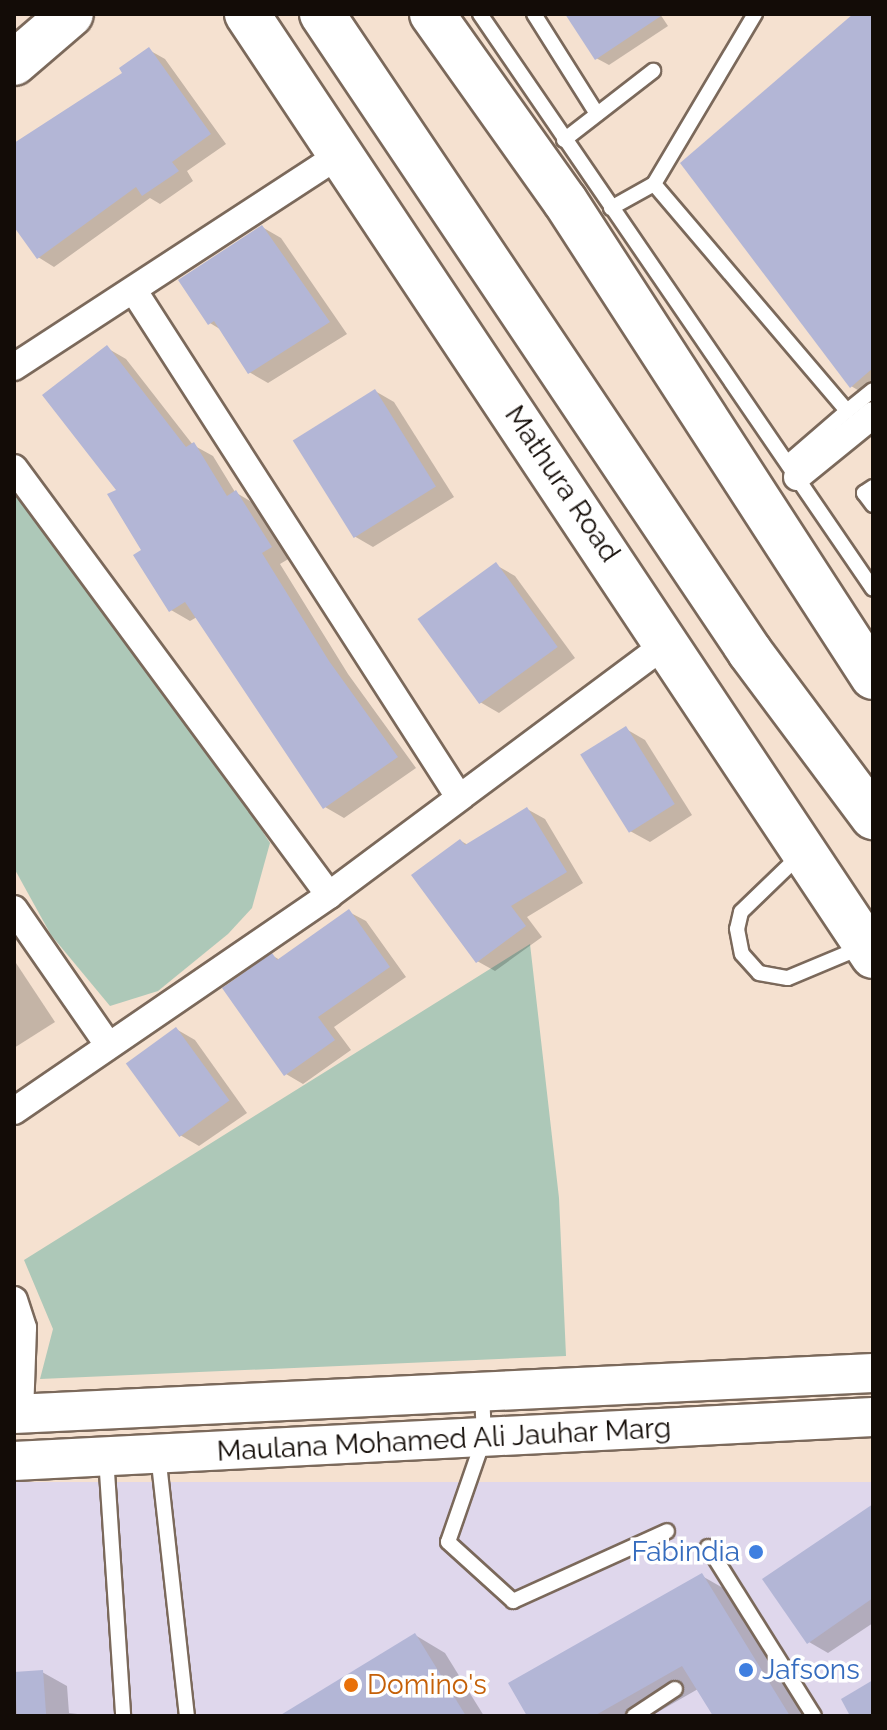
<!DOCTYPE html>
<html>
<head>
<meta charset="utf-8">
<style>
  body { margin:0 }
  #map { position:relative; width:887px; height:1730px; overflow:hidden; background:#f5e1d0; font-family:Raleway,sans-serif }
  div>[style] { position:absolute }
  [style*='--x'] { left:calc(var(--x)*1px); top:calc(var(--y)*1px); width:calc(var(--w)*1px); rotate:calc(var(--a)*1deg) }
  .commercial>* { inset:0; background:#dfd7ec; transform-origin:0 0 }
  .green>* { inset:0; background:#adc8b8 }
  .shadow>* { inset:0; background:#0003 }
  .building>* { inset:0; background:#b3b6d6; transform-origin:0 0 }
  .roads { filter:drop-shadow(2px 0 #7b695b) drop-shadow(-2px 0 #7b695b) drop-shadow(0 2px #7b695b) drop-shadow(0 -2px #7b695b) }
  .lane>* { height:14px; margin:-7px; padding:0 7px; transform-origin:7px; border-radius:7px; background:#fff }
  .street>* { height:26px; margin:-13px; padding:0 13px; transform-origin:13px; border-radius:13px; background:#fff }
  .secondary>* { height:38px; margin:-19px; padding:0 19px; transform-origin:19px; border-radius:19px; background:#fff }
  .highway>* { height:44px; margin:-22px; padding:0 22px; transform-origin:22px; border-radius:22px; background:#fff }
  .dots>* { width:22px; height:22px; translate:-50% -50%; box-sizing:border-box; border:4px solid #fff; border-radius:50% }
  span { translate:-50% -50%; white-space:nowrap; text-align:center; line-height:1.15; -webkit-text-stroke:7px #fff; paint-order:stroke }
  .street-label { font-size:28px; color:#130c07 }
  .shop-label { font-size:28px; color:#366cbe }
  .right { translate:-100% -50%; text-align:right }
  .left { translate:0 -50%; text-align:left }
  .food-label { font-size:28px; color:#c56008 }
  .frame { position:absolute; inset:0; border:16px solid #130c07; pointer-events:none }
</style>
</head>
<body>
<div id="map">
  <div class="commercial">
    <div style="left:873px;top:1482px;width:234px;height:859px;rotate:90deg"></div>
  </div>
  <div class="green">
    <div style="clip-path:polygon(14px 481px,174px 695px,270px 843px,252px 908px,228px 934px,158px 991px,110px 1006px,51px 935px,14px 868px)"></div>
    <div style="clip-path:polygon(530px 944px,559px 1198px,566px 1356px,40px 1379px,53px 1329px,24px 1260px)"></div>
  </div>
  <div class="shadow">
    <div style="clip-path:polygon(567px 14px,660px 14px,668px 26px,609px 65px,596px 58px)"></div>
    <div style="clip-path:polygon(857px 14px,873px 14px,873px 399px,851px 386px)"></div>
    <div style="clip-path:polygon(149px 50px,165px 59px,226px 144px,187px 171px,193px 181px,160px 204px,150px 198px,54px 267px,38px 257px,14px 223px,14px 147px,125px 74px)"></div>
    <div style="clip-path:polygon(262px 227px,281px 238px,347px 334px,268px 383px,249px 372px,223px 331px,210px 323px)"></div>
    <div style="clip-path:polygon(107px 348px,126px 359px,193px 445px,213px 456px,235px 492px,255px 504px,290px 558px,280px 564px,348px 674px,416px 768px,344px 818px,325px 807px,197px 617px,190px 621px,171px 610px,118px 490px)"></div>
    <div style="clip-path:polygon(375px 391px,394px 402px,454px 497px,373px 547px,354px 536px)"></div>
    <div style="clip-path:polygon(496px 565px,515px 576px,575px 658px,499px 713px,480px 702px)"></div>
    <div style="clip-path:polygon(626px 729px,645px 740px,692px 815px,650px 842px,630px 831px)"></div>
    <div style="clip-path:polygon(527px 809px,545px 819px,583px 883px,527px 917px,542px 937px,495px 971px,477px 961px,461px 841px,468px 845px)"></div>
    <div style="clip-path:polygon(349px 912px,366px 921px,406px 977px,334px 1027px,351px 1050px,303px 1084px,286px 1074px,273px 956px,280px 960px)"></div>
    <div style="clip-path:polygon(14px 960px,55px 1022px,14px 1048px)"></div>
    <div style="clip-path:polygon(176px 1029px,195px 1040px,247px 1113px,199px 1146px,180px 1135px)"></div>
    <div style="clip-path:polygon(873px 1507px,873px 1623px,828px 1653px,809px 1642px)"></div>
    <div style="clip-path:polygon(702px 1576px,730px 1592px,807px 1716px,715px 1716px,698px 1689px,651px 1716px,530px 1716px)"></div>
    <div style="clip-path:polygon(415px 1635px,445px 1653px,484px 1716px,283px 1716px)"></div>
    <div style="clip-path:polygon(42px 1672px,67px 1686px,69px 1713px,95px 1716px,14px 1716px,14px 1673px)"></div>
  </div>
  <div class="building">
    <div style="clip-path:polygon(565px 14px,664px 14px,595px 60px)"></div>
    <div style="clip-path:polygon(853px 14px,873px 14px,873px 368px,850px 388px,680px 163px)"></div>
    <div style="clip-path:polygon(149px 47px,211px 134px,172px 162px,179px 171px,142px 196px,136px 187px,37px 259px,14px 227px,14px 143px,122px 73px,119px 68px)"></div>
    <div style="clip-path:polygon(262px 225px,330px 322px,248px 374px,214px 321px,208px 325px,178px 280px)"></div>
    <div style="clip-path:polygon(107px 345px,186px 447px,194px 442px,227px 496px,236px 490px,272px 547px,262px 553px,329px 661px,398px 757px,323px 809px,185px 602px,169px 612px,133px 555px,141px 550px,107px 494px,116px 490px,42px 395px)"></div>
    <div style="left:375px;top:389px;width:115px;height:97px;rotate:58deg"></div>
    <div style="left:496px;top:562px;width:105px;height:97px;rotate:54deg"></div>
    <div style="left:626px;top:726px;width:92px;height:54px;rotate:58deg"></div>
    <div style="clip-path:polygon(527px 807px,567px 872px,511px 906px,526px 926px,476px 963px,411px 875px,460px 839px,465px 845px)"></div>
    <div style="clip-path:polygon(349px 909px,390px 967px,318px 1017px,335px 1040px,284px 1076px,222px 988px,272px 953px,277px 960px)"></div>
    <div style="left:176px;top:1027px;width:91px;height:62px;rotate:54deg"></div>
    <div style="clip-path:polygon(873px 1504px,873px 1598px,807px 1644px,762px 1579px)"></div>
    <div style="clip-path:polygon(702px 1573px,790px 1716px,713px 1716px,682px 1666px,594px 1716px,527px 1716px,508px 1683px)"></div>
    <div style="clip-path:polygon(415px 1633px,466px 1716px,279px 1716px)"></div>
    <div style="left:43px;top:1670px;width:46px;height:29px;rotate:86deg"></div>
    <div style="clip-path:polygon(873px 1680px,873px 1716px,850px 1716px,841px 1699px)"></div>
  </div>
  <div class="roads">
    <div class="lane">
      <div style="--x:480;--y:14;--w:696;--a:55.65"></div>
      <div style="--x:534;--y:14;--w:118;--a:57.8"></div>
      <div style="--x:564;--y:140;--w:113;--a:-37.8"></div>
      <div style="--x:654;--y:184;--w:298;--a:49.6"></div>
      <div style="--x:847;--y:411;--w:78;--a:139.2"></div>
      <div style="--x:611;--y:208;--w:49;--a:-29.2"></div>
      <div style="--x:654;--y:184;--w:198;--a:-59.3"></div>
      <div style="--x:847;--y:411;--w:33;--a:-39"></div>
      <div style="--x:873;--y:487;--w:11;--a:146"></div>
      <div style="--x:864;--y:493;--w:15;--a:53"></div>
      <div style="--x:801;--y:854;--w:83;--a:136"></div>
      <div style="--x:741;--y:912;--w:17;--a:103"></div>
      <div style="--x:737;--y:929;--w:25;--a:79"></div>
      <div style="--x:742;--y:954;--w:25;--a:48"></div>
      <div style="--x:759;--y:973;--w:29;--a:10"></div>
      <div style="--x:788;--y:978;--w:80;--a:-22.7"></div>
      <div style="--x:482;--y:1392;--w:46;--a:87.5"></div>
      <div style="--x:484;--y:1438;--w:110;--a:109.1"></div>
      <div style="--x:448;--y:1542;--w:88;--a:42.2"></div>
      <div style="--x:513;--y:1601;--w:169;--a:-24.4"></div>
      <div style="--x:158;--y:1454;--w:264;--a:83.7"></div>
      <div style="--x:106;--y:1457;--w:260;--a:86.2"></div>
      <div style="--x:708;--y:1547;--w:199;--a:57.9"></div>
      <div style="--x:634;--y:1716;--w:49;--a:-33.4"></div>
    </div>
    <div class="street">
      <div style="--x:134;--y:291;--w:601;--a:57.29"></div>
      <div style="--x:14;--y:367;--w:390;--a:-33.1"></div>
      <div style="--x:14;--y:468;--w:531;--a:53.58"></div>
      <div style="--x:797;--y:477;--w:98;--a:-39.2"></div>
      <div style="--x:14;--y:909;--w:165;--a:55.3"></div>
      <div style="--x:14;--y:1111;--w:382;--a:-34.4"></div>
      <div style="--x:329;--y:895;--w:423;--a:-36.7"></div>
      <div style="--x:14;--y:1300;--w:29;--a:72"></div>
      <div style="--x:23;--y:1328;--w:86;--a:92"></div>
    </div>
    <div class="secondary">
      <div style="--x:14;--y:1414;--w:860;--a:-2.73"></div>
      <div style="--x:14;--y:1461;--w:860;--a:-2.93"></div>
    </div>
    <div class="highway">
      <div style="--x:247;--y:14;--w:1131;--a:56.39"></div>
      <div style="--x:322;--y:14;--w:768;--a:56.14"></div>
      <div style="--x:750;--y:652;--w:206;--a:53.3"></div>
      <div style="--x:432;--y:14;--w:229;--a:54.6"></div>
      <div style="--x:565;--y:201;--w:567;--a:57.09"></div>
      <div style="--x:14;--y:63;--w:75;--a:-40.7"></div>
    </div>
  </div>
  <div class="dots">
    <div style="left:756px;top:1552px;background:#3f7fe0"></div>
    <div style="left:746px;top:1670px;background:#3f7fe0"></div>
    <div style="left:351px;top:1685px;background:#e8710a"></div>
  </div>
  <div class="street-label">
    <span style="left:562px;top:484px;rotate:56deg">Mathura Road</span>
    <span style="left:444px;top:1440px;rotate:-3deg">Maulana Mohamed Ali Jauhar Marg</span>
  </div>
  <div class="shop-label">
    <span class="right" style="left:740px;top:1552px">Fabindia</span>
    <span class="left" style="left:762px;top:1670px">Jafsons</span>
  </div>
  <div class="food-label">
    <span class="left" style="left:367px;top:1685px">Domino's</span>
  </div>
  <div class="frame"></div>
</div>
</body>
</html>
